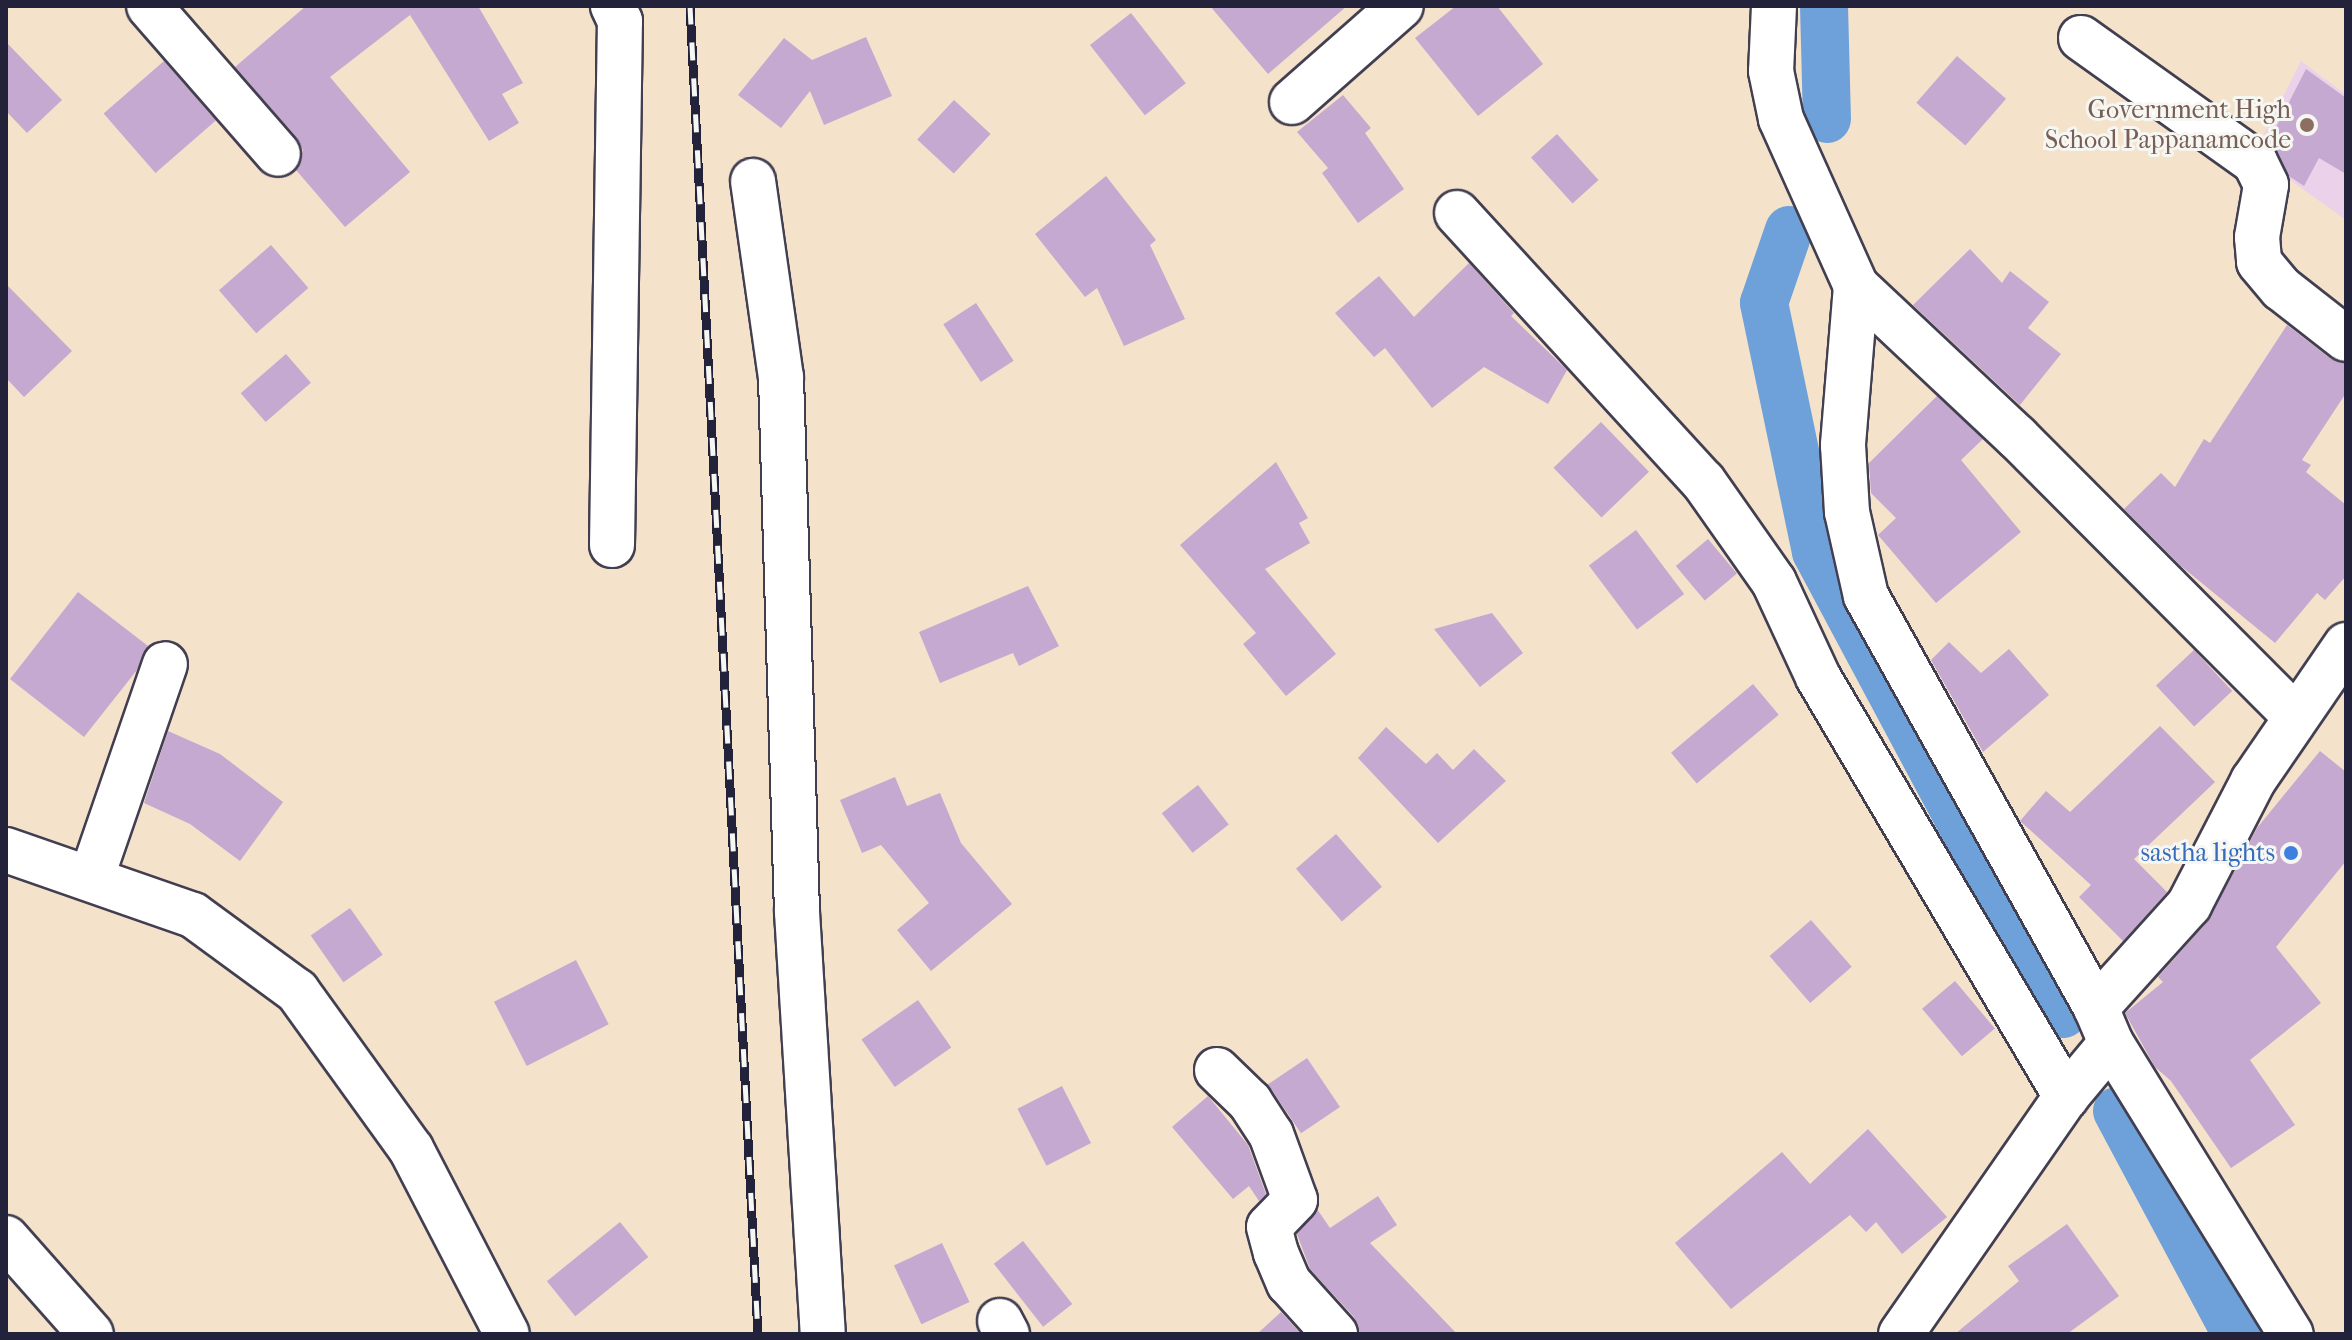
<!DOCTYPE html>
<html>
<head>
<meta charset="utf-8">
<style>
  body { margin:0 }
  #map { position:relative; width:2352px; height:1340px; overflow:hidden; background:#f4e2cb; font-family:"IM FELL French Canon",serif }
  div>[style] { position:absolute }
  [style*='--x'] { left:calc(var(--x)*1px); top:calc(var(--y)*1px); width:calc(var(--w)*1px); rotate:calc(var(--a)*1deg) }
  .built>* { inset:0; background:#ecd1ea }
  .canal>* { height:48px; margin:-24px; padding:0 24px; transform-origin:24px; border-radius:24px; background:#6ea0d9 }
  .building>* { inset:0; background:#c5a9d1; transform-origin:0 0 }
  .roads { filter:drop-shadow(2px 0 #423f51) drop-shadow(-2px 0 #423f51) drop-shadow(0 2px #423f51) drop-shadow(0 -2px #423f51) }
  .minor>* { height:44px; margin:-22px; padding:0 22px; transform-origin:22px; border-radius:22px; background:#fff }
  .major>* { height:44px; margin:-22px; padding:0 22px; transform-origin:22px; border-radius:22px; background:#fff }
  .rail>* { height:9px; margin-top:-4.5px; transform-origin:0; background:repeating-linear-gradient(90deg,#f6f6f2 0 18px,#22223b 0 36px); box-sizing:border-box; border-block:2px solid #22223b }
  .dots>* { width:22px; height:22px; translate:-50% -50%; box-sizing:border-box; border:4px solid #f6f6f2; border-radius:50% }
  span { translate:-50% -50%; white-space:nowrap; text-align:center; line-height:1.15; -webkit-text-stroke:6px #f6f6f2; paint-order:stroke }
  .education-label { font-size:26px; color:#785e54 }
  .right { translate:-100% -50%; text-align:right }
  .shop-label { font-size:26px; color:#366cbe }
  .frame { position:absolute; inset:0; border:8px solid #22223b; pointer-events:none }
</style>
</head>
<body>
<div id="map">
  <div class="built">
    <div style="clip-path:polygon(2301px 61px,2346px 95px,2346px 220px,2254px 154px)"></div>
  </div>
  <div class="canal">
    <div style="--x:1824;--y:6;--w:113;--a:88.5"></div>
    <div style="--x:1789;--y:230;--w:77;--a:108.9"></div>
    <div style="--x:1764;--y:303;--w:254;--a:78.2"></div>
    <div style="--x:1816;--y:552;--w:524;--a:61.87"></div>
    <div style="--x:2117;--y:1111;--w:253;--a:61.9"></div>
  </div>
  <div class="building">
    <div style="clip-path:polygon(306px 6px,478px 6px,523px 83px,502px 94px,519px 123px,489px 141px,410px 15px,330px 77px,410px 172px,345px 227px,296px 170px,303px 150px,297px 138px,235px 67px)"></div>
    <div style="clip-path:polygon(1210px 6px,1347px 6px,1268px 74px)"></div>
    <div style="clip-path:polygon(1456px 6px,1497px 6px,1543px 64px,1478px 116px,1415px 38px)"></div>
    <div style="left:1131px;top:13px;width:89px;height:52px;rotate:52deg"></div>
    <div style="clip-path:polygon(866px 37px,892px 96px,824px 125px,810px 91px,781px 128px,738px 95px,784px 38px,812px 60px)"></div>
    <div style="clip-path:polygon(6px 42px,62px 100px,27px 133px,6px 111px)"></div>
    <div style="left:1957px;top:56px;width:65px;height:62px;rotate:41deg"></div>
    <div style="left:164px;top:61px;width:79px;height:80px;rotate:49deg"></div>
    <div style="clip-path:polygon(2306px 69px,2346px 98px,2346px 174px,2319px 158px,2304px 186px,2289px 176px,2269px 141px)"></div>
    <div style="clip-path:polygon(1343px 95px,1371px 128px,1365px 133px,1404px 189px,1358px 223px,1322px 173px,1328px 168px,1297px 132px)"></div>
    <div style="left:954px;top:100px;width:50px;height:54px;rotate:43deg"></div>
    <div style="left:1557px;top:134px;width:62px;height:35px;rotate:48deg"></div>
    <div style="clip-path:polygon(1106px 176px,1156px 240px,1150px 245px,1185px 319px,1124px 346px,1097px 288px,1085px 297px,1035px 234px)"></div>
    <div style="left:271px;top:245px;width:57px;height:69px;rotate:49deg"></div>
    <div style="clip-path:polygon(1970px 249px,2002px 283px,2010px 271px,2049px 302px,2028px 328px,2061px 354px,2020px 405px,1913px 305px)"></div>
    <div style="clip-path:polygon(1469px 263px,1514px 313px,1511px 316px,1567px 370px,1548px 404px,1484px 367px,1432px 408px,1385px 348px,1374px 357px,1335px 313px,1379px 276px,1414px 317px)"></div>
    <div style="clip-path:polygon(6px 284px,72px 351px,24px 397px,6px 378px)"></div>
    <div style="left:976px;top:303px;width:69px;height:39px;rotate:57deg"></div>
    <div style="clip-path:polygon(2287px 325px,2331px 359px,2346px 363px,2346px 393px,2302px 460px,2311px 465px,2306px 472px,2346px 505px,2346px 576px,2325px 600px,2317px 593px,2275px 643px,2181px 566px,2124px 509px,2161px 473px,2175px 487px,2204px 439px,2210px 443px)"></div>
    <div style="left:286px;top:354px;width:38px;height:60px;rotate:49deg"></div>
    <div style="clip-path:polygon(1937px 396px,1983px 439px,1961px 460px,2021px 532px,1936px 603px,1878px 535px,1896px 518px,1871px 493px,1869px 463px)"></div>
    <div style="left:1601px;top:422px;width:69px;height:66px;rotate:46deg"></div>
    <div style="clip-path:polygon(1276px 462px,1308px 518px,1299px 523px,1310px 543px,1265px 569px,1336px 654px,1286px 696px,1243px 644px,1256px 633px,1180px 545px)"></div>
    <div style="left:1636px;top:530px;width:80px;height:59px;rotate:53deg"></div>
    <div style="left:1708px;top:539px;width:45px;height:42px;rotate:50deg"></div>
    <div style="clip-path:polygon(1028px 586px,1059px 646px,1019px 666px,1013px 653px,940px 683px,919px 632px)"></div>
    <div style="clip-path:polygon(78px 592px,148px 646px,137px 670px,84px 737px,10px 679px)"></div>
    <div style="clip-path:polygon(1492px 613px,1523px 653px,1480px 687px,1434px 629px)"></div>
    <div style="clip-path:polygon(1949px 642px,1981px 673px,2009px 649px,2049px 695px,1983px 752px,1931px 660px)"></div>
    <div style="left:2194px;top:650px;width:56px;height:52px;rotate:47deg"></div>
    <div style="left:1753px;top:684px;width:40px;height:107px;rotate:50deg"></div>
    <div style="clip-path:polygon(2160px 726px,2215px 782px,2134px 859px,2167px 892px,2123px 941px,2079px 897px,2091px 885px,2020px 821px,2046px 791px,2070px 812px)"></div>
    <div style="clip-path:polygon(1386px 727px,1426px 764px,1437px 753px,1453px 770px,1474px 749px,1506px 781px,1438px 843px,1358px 758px)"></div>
    <div style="clip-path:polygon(168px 731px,220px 754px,283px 802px,240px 861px,190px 824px,144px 803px)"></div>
    <div style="clip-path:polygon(2320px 751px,2346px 772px,2346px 861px,2276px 947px,2321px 1003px,2250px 1060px,2295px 1125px,2231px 1168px,2171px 1081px,2155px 1067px,2125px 1013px,2163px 982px,2158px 977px,2208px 921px,2257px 828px)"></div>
    <div style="clip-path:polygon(895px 777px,907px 806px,940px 793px,961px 843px,1012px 904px,931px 971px,897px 930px,929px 903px,881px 845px,862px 853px,840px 800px)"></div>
    <div style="left:1198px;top:785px;width:50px;height:46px;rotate:52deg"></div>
    <div style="left:1336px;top:834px;width:70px;height:53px;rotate:49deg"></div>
    <div style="left:350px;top:908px;width:57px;height:48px;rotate:55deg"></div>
    <div style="left:1811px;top:920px;width:62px;height:55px;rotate:49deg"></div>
    <div style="left:576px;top:960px;width:72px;height:92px;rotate:63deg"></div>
    <div style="left:1955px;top:981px;width:62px;height:43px;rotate:50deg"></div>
    <div style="left:918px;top:1000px;width:58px;height:69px;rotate:55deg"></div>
    <div style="left:1307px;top:1058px;width:59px;height:47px;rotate:56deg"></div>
    <div style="left:1062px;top:1086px;width:64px;height:50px;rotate:63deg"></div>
    <div style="clip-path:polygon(1208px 1096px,1248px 1145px,1266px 1194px,1259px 1201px,1249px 1186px,1233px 1199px,1172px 1127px)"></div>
    <div style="clip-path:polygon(1868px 1129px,1947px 1217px,1902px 1254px,1876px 1222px,1866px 1232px,1850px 1215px,1731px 1309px,1675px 1243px,1782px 1152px,1810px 1184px)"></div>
    <div style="clip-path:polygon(1378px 1196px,1397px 1225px,1370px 1243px,1457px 1334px,1359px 1334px,1354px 1317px,1310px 1269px,1297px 1234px,1317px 1209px,1330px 1228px)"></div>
    <div style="left:620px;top:1222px;width:45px;height:94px;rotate:51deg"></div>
    <div style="clip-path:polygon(2067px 1224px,2119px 1296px,2067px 1334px,1955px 1334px,2019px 1281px,2008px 1266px)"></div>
    <div style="left:1023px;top:1241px;width:80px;height:37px;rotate:52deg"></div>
    <div style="left:942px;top:1243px;width:65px;height:53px;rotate:65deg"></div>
    <div style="clip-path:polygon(1281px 1312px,1301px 1334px,1257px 1334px)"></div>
  </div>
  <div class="roads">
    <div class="minor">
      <div style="--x:149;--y:6;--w:196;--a:48.9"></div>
      <div style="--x:1774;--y:6;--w:65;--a:92.6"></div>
      <div style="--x:1771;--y:71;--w:49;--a:78.2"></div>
      <div style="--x:1781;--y:119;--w:183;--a:65.8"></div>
      <div style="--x:1856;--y:286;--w:160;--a:94.7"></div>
      <div style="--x:1843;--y:445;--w:67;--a:86.6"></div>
      <div style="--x:1847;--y:512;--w:86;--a:77.3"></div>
      <div style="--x:1866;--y:596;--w:472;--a:60.8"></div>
      <div style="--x:2081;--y:38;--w:214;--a:35.5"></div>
      <div style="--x:2255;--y:162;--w:25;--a:64"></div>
      <div style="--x:2266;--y:185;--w:53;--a:99.8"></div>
      <div style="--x:2257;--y:237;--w:25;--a:85"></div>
      <div style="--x:2259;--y:262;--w:35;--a:50"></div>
      <div style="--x:2282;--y:289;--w:81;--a:38"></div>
      <div style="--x:1292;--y:102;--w:145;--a:-41.4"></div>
      <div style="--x:753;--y:181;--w:198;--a:81.9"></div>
      <div style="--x:781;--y:377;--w:535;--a:88.29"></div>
      <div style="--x:797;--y:912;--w:423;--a:86.5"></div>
      <div style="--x:1457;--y:213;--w:364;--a:47.5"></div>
      <div style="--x:1703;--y:481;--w:123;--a:54.9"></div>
      <div style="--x:1774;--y:582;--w:105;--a:65.1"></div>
      <div style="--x:1818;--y:677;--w:488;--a:59.4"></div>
      <div style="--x:1856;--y:286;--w:221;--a:43.2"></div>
      <div style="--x:2017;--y:437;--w:394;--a:45.1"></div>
      <div style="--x:612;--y:545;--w:524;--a:-89.13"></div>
      <div style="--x:620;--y:21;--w:17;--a:-115"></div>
      <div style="--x:91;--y:879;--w:227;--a:-71"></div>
      <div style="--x:2111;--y:1043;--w:342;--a:58.3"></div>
      <div style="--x:1217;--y:1070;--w:46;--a:44.1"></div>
      <div style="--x:1250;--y:1102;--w:38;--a:57"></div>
      <div style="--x:1271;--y:1134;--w:70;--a:70"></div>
      <div style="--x:1295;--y:1200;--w:37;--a:134"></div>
      <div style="--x:1269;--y:1227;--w:27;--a:75"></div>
      <div style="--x:1276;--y:1253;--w:33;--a:67"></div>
      <div style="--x:1289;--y:1283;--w:69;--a:48"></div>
      <div style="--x:6;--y:1238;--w:128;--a:48.5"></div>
      <div style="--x:1000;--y:1321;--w:15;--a:62"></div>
      <div style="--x:1901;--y:1334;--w:289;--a:-55.2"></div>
      <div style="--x:2066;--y:1097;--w:70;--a:-50.2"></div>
      <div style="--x:2111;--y:1043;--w:38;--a:-113"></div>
      <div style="--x:2096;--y:1008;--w:139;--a:-47.9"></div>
      <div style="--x:2189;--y:905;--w:140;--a:-62.7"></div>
      <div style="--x:2253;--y:781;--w:165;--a:-55.6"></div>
    </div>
    <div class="major">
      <div style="--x:6;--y:850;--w:198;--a:19.2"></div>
      <div style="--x:193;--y:915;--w:129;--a:36.2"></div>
      <div style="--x:297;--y:991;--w:195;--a:54.2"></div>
      <div style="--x:411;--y:1149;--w:208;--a:62.6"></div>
    </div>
  </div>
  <div class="rail">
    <div style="--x:690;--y:6;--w:1330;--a:87.07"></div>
  </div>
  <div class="dots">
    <div style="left:2307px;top:125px;background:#8d6e63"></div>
    <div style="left:2291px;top:853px;background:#3f7fe0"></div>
  </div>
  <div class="education-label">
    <span class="right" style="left:2291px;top:125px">Government High<br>School Pappanamcode</span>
  </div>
  <div class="shop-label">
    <span class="right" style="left:2275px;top:853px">sastha lights</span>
  </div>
  <div class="frame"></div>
</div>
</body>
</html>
